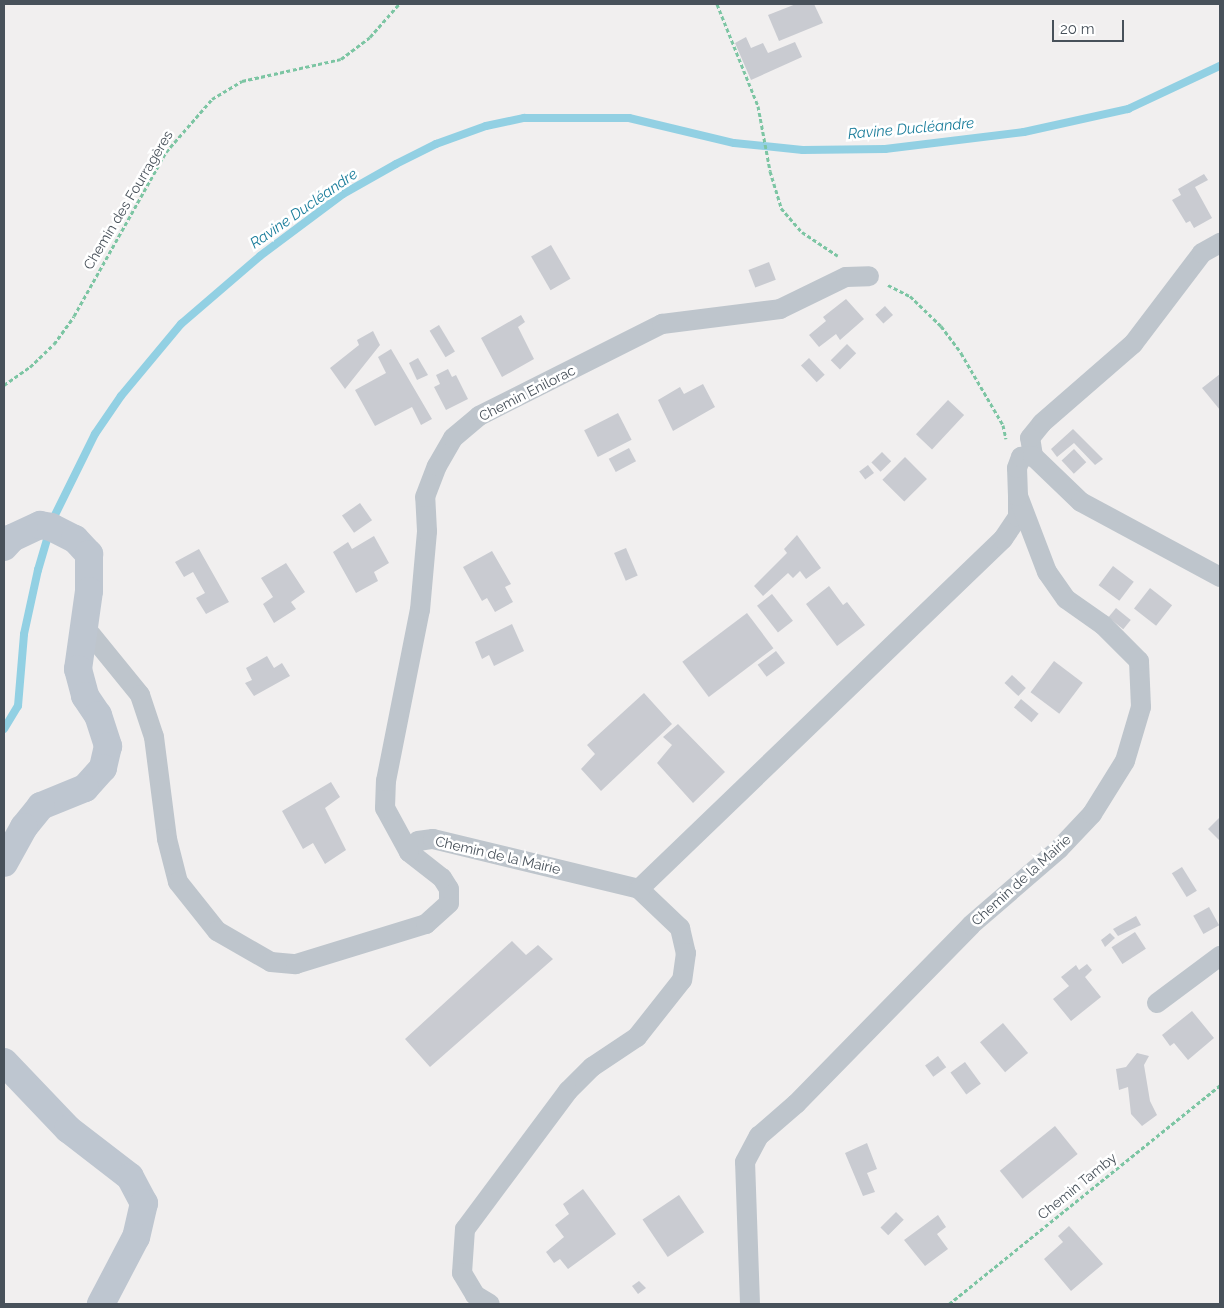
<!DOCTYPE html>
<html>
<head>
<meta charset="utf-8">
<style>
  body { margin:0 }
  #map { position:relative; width:1224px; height:1308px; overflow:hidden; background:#f1efef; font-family:Raleway,sans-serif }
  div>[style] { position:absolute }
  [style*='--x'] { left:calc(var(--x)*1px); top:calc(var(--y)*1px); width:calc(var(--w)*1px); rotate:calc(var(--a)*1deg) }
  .stream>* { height:8px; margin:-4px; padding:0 4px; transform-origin:4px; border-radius:4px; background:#92d0e3 }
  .building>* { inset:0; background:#c9cbd1; transform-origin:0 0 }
  .path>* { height:3px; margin-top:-1.5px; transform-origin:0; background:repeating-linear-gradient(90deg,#7cc5a3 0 4px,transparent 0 6.5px) }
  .street>* { height:20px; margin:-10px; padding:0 10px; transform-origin:10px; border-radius:10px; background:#bec5cc }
  .secondary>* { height:28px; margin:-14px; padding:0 14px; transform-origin:14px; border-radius:14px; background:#bec6d0 }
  span { translate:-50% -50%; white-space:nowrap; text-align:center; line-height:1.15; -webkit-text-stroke:5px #fff; paint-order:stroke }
  .street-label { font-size:14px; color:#48515a }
  .water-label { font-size:15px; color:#1a7d9b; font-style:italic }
  .frame { position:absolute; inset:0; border:5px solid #48515a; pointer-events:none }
  .scale { position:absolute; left:1052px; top:20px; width:72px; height:22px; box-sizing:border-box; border:2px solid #48515a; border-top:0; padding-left:6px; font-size:15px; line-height:18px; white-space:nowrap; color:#48515a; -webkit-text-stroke:4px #fff; paint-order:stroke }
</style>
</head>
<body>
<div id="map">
  <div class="stream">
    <div style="--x:4;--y:729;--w:27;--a:-59"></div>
    <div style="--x:18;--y:706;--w:72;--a:-85.2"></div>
    <div style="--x:24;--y:634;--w:66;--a:-77.7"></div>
    <div style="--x:38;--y:570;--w:53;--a:-73.6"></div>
    <div style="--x:53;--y:519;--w:95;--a:-63.7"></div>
    <div style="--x:95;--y:434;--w:46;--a:-55.6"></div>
    <div style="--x:121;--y:396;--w:94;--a:-50.2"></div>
    <div style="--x:181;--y:324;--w:104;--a:-40.7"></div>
    <div style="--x:260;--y:256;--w:104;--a:-36.8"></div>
    <div style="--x:343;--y:194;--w:61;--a:-29.5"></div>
    <div style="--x:396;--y:164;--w:45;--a:-26.6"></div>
    <div style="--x:436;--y:144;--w:53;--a:-19.8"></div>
    <div style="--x:486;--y:126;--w:39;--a:-12"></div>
    <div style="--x:524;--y:118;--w:105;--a:0"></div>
    <div style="--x:629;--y:118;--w:108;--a:13.4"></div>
    <div style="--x:734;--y:143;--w:69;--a:5.8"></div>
    <div style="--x:803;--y:150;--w:82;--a:-0.7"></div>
    <div style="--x:885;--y:149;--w:140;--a:-7"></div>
    <div style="--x:1024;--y:132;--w:107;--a:-12.5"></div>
    <div style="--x:1128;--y:109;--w:102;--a:-25.1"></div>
  </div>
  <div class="building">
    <div style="clip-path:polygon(796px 4px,814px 4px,823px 23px,779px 41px,768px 15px)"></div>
    <div style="clip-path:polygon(746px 37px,751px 48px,763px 43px,768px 53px,795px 42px,802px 57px,751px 80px,735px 43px)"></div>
    <div style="clip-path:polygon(1204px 174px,1208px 180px,1195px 187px,1212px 218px,1194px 228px,1190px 221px,1186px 223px,1172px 200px,1181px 195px,1178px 189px)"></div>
    <div style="left:551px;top:245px;width:39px;height:23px;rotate:60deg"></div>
    <div style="left:769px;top:262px;width:19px;height:22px;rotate:69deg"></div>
    <div style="clip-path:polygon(846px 299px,864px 319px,840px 340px,836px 334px,819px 347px,809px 335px,826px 321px,823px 317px)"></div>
    <div style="left:885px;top:306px;width:12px;height:13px;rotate:48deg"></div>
    <div style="clip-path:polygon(521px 315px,525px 322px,518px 327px,534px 359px,502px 377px,481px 338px)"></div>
    <div style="left:439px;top:325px;width:31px;height:11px;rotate:59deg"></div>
    <div style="clip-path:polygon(373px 331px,380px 345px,345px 389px,330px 368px,359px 345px,357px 340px)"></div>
    <div style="left:847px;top:344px;width:13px;height:23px;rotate:45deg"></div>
    <div style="clip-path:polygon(391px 349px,432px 419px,421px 425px,412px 407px,375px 426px,355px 390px,386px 373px,378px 357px)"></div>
    <div style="clip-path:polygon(418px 358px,428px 375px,417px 380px,409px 363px)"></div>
    <div style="left:809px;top:358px;width:23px;height:11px;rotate:47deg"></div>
    <div style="clip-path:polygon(448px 369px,452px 377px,456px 375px,468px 399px,446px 410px,434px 387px,440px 384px,436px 375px)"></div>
    <div style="clip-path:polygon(1220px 374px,1220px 410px,1202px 388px)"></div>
    <div style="clip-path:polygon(703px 384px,715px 407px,673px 431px,658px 400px,680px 387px,684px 394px)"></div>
    <div style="left:948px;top:400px;width:22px;height:47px;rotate:43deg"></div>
    <div style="left:618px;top:413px;width:30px;height:38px;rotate:63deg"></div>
    <div style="clip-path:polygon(1073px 429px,1103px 459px,1095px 465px,1074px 443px,1057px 457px,1051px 449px)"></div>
    <div style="left:629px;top:448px;width:15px;height:23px;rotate:62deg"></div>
    <div style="left:1074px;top:449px;width:18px;height:17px;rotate:47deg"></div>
    <div style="left:882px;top:452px;width:13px;height:15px;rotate:45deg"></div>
    <div style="left:905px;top:457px;width:31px;height:32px;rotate:45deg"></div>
    <div style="left:868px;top:465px;width:10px;height:11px;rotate:53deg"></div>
    <div style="left:360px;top:503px;width:21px;height:22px;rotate:55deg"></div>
    <div style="clip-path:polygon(797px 535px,821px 568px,806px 579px,800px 571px,793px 578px,788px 573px,763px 596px,754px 586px,787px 553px,784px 549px)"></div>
    <div style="clip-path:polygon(374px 536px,389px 563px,374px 572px,378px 581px,356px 593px,333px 552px,348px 542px,352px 549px)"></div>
    <div style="left:626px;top:548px;width:30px;height:13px;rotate:67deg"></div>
    <div style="clip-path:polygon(199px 549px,229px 602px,206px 614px,196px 598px,205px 593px,193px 572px,184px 577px,175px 562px)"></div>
    <div style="clip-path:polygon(492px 551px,511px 584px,505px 587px,513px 602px,495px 612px,487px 598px,482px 601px,463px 567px)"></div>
    <div style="clip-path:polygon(286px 563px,305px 592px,291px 602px,296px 609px,274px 623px,263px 604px,273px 597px,261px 578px)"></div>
    <div style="left:1113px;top:566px;width:26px;height:24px;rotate:37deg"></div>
    <div style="clip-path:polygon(829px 586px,843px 605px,847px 602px,865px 625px,837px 646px,806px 604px)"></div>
    <div style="left:1150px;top:588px;width:28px;height:26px;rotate:38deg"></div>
    <div style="left:772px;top:594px;width:34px;height:19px;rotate:52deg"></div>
    <div style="left:1116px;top:608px;width:19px;height:12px;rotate:39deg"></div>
    <div style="left:747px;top:613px;width:44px;height:81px;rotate:53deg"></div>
    <div style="clip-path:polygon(512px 624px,524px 651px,494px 666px,489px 655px,482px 659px,475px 642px)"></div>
    <div style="left:776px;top:651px;width:15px;height:23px;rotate:53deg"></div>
    <div style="clip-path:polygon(267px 656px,274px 668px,282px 663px,290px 676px,254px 696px,245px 683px,252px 680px,246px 668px)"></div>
    <div style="left:1054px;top:661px;width:36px;height:39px;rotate:37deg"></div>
    <div style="left:1012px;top:675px;width:19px;height:11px;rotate:43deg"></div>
    <div style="clip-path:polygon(644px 693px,672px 724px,601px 791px,581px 769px,595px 754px,587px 745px)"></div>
    <div style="left:1021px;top:699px;width:23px;height:11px;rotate:40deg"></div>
    <div style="clip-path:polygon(678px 724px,725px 772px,693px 803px,657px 763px,672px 745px,663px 737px)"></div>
    <div style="clip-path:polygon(331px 782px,340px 797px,325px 808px,346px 850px,325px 864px,313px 843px,303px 849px,282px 811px)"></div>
    <div style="clip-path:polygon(1220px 817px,1220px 841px,1208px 829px)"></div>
    <div style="left:1182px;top:867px;width:28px;height:12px;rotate:58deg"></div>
    <div style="left:1209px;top:907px;width:21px;height:18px;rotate:61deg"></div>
    <div style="clip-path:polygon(1136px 916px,1141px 925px,1118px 936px,1113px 929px)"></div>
    <div style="left:1135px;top:932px;width:20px;height:28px;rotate:57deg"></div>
    <div style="clip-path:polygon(1110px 933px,1115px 938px,1105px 947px,1101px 940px)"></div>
    <div style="clip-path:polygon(512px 941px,526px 955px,538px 945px,553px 959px,430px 1067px,405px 1039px)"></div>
    <div style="clip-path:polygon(1087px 964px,1092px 970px,1085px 977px,1101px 997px,1071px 1021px,1053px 999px,1069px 986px,1061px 977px,1076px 965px,1079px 970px)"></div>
    <div style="clip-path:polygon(1192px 1011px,1214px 1038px,1188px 1060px,1174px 1043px,1170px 1046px,1162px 1035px)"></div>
    <div style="left:1003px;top:1023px;width:39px;height:30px;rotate:50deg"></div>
    <div style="clip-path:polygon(1137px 1053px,1149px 1056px,1144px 1065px,1150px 1101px,1157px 1115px,1142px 1126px,1131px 1114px,1128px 1087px,1119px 1090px,1116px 1069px,1126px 1067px)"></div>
    <div style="left:938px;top:1056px;width:14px;height:16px;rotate:54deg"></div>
    <div style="left:965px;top:1062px;width:27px;height:18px;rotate:54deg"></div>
    <div style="left:1055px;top:1126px;width:36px;height:71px;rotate:51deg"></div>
    <div style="clip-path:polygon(867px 1143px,877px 1169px,867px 1173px,875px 1192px,863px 1196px,845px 1153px)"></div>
    <div style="clip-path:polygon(583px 1189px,616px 1234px,568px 1269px,560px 1259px,554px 1263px,546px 1252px,564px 1237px,555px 1225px,569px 1214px,563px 1204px)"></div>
    <div style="left:679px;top:1195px;width:45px;height:44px;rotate:56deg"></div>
    <div style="left:896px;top:1212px;width:11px;height:22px;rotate:45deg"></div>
    <div style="clip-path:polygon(938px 1215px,946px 1227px,937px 1234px,948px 1249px,925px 1266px,904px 1240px)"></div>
    <div style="clip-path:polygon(1069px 1226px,1103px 1264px,1071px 1291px,1044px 1259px,1063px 1242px,1058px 1236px)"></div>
    <div style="clip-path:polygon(639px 1281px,646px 1288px,638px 1294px,632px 1286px)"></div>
  </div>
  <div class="path">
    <div style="--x:717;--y:4;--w:110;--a:68.1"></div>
    <div style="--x:758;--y:106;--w:66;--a:79.5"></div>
    <div style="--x:770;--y:171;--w:39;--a:73"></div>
    <div style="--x:781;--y:208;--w:32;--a:49"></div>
    <div style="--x:802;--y:232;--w:43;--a:33.7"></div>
    <div style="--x:888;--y:285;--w:25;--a:27"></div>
    <div style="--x:910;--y:296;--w:43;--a:44.1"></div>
    <div style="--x:941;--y:326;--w:34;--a:53"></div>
    <div style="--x:961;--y:353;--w:83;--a:59.7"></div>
    <div style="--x:1003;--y:425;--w:14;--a:78"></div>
    <div style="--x:4;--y:385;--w:32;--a:-35"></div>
    <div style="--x:30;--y:367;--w:33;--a:-44"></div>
    <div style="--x:54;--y:344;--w:34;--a:-54"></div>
    <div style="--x:74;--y:316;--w:188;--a:-60.7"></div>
    <div style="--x:166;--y:152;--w:70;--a:-49"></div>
    <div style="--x:212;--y:99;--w:35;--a:-31"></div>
    <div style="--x:242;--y:81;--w:101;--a:-12.5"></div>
    <div style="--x:341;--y:59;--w:36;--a:-37"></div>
    <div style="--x:370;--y:37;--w:44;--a:-48.7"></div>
    <div style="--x:949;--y:1304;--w:348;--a:-38.9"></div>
  </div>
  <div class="street">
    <div style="--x:1033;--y:456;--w:18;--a:-99"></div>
    <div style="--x:1030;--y:438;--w:19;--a:-51"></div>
    <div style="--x:1042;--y:423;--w:121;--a:-41"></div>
    <div style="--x:1133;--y:344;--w:114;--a:-52.8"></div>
    <div style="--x:1202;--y:253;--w:21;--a:-29"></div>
    <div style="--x:84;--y:626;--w:89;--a:50.9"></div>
    <div style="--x:140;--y:695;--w:44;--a:71.6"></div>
    <div style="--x:154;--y:737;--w:103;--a:82.7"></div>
    <div style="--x:167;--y:839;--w:44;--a:75.7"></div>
    <div style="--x:178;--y:882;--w:63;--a:51.5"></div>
    <div style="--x:217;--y:931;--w:62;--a:29.9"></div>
    <div style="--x:271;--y:962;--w:25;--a:5"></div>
    <div style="--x:296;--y:964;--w:136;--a:-17.1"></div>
    <div style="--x:426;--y:924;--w:31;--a:-42"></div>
    <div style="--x:449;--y:903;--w:14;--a:-90"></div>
    <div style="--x:449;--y:889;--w:13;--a:-122"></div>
    <div style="--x:442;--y:878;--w:42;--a:-141.8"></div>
    <div style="--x:409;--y:852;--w:14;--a:-51"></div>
    <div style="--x:418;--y:841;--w:15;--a:-8"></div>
    <div style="--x:433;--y:839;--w:212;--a:13.6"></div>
    <div style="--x:639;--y:889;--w:57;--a:43.6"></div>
    <div style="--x:680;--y:928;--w:26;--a:77"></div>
    <div style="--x:686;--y:953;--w:27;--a:98"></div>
    <div style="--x:682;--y:980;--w:73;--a:128.3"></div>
    <div style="--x:637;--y:1037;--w:54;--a:146.3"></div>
    <div style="--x:592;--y:1067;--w:34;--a:135"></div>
    <div style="--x:568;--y:1091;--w:172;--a:126.7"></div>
    <div style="--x:465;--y:1229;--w:44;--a:93.9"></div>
    <div style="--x:462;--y:1273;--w:26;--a:59"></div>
    <div style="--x:475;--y:1295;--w:17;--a:31"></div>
    <div style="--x:409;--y:852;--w:50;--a:-118.6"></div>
    <div style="--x:385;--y:808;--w:27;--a:-88"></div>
    <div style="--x:386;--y:781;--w:174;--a:-78.8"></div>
    <div style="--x:420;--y:610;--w:79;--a:-84.9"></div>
    <div style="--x:427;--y:531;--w:34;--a:-93"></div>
    <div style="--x:425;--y:497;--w:33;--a:-69"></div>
    <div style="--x:437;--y:466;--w:32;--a:-60"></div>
    <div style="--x:453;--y:438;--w:34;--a:-40"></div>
    <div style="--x:479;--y:416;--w:205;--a:-26.7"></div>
    <div style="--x:662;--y:324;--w:119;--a:-7.2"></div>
    <div style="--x:780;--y:309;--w:73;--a:-25.9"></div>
    <div style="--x:846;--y:277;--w:23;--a:-2"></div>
    <div style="--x:639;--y:889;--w:505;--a:-43.88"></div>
    <div style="--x:1003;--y:539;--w:27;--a:-56"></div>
    <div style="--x:1018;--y:517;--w:21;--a:-90"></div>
    <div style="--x:1157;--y:1003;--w:79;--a:-36.7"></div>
    <div style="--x:750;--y:1304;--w:142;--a:-92"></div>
    <div style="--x:745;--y:1162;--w:30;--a:-62"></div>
    <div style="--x:759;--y:1136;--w:49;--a:-40.9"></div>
    <div style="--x:796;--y:1104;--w:250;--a:-45.6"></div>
    <div style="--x:971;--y:925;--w:116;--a:-40.8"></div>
    <div style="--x:1059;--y:849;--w:48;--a:-46.7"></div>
    <div style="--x:1092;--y:814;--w:62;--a:-58.1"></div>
    <div style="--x:1125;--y:761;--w:56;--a:-73.5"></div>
    <div style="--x:1141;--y:707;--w:46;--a:-92.5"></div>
    <div style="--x:1139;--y:661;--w:51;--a:-135"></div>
    <div style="--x:1103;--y:625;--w:45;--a:-144.9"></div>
    <div style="--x:1066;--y:599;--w:33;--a:-125"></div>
    <div style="--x:1047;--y:572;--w:81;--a:-110.9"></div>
    <div style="--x:1018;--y:496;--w:28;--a:-92"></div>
    <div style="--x:1017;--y:468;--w:12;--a:-70"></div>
    <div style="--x:1021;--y:457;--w:12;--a:-5"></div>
    <div style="--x:1033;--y:456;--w:66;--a:43.8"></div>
    <div style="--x:1081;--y:502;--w:158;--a:28.3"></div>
  </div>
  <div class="secondary">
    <div style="--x:4;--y:547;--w:12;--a:-48"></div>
    <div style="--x:12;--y:538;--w:31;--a:-25"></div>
    <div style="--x:40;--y:525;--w:11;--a:10"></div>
    <div style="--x:51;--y:527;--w:27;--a:27"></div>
    <div style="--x:75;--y:539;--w:21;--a:47"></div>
    <div style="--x:89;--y:554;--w:37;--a:90"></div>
    <div style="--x:89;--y:591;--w:79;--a:98"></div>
    <div style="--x:78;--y:669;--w:28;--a:75"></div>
    <div style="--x:85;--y:696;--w:23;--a:56"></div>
    <div style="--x:98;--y:715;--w:33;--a:72"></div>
    <div style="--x:108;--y:746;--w:23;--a:103"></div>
    <div style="--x:103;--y:768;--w:27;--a:132"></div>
    <div style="--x:85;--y:788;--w:48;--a:157.8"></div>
    <div style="--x:41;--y:806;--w:27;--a:129"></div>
    <div style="--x:24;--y:827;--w:41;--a:119.1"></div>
    <div style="--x:4;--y:1062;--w:93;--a:46.3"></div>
    <div style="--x:68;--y:1129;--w:78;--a:37.7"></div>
    <div style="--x:130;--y:1177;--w:30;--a:62"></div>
    <div style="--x:144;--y:1203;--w:35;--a:103"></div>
    <div style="--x:136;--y:1237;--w:76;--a:117.6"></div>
  </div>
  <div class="street-label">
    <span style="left:128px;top:200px;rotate:-59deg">Chemin des Fourragères</span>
    <span style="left:527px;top:393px;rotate:-27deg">Chemin Enilorac</span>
    <span style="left:498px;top:855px;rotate:13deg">Chemin de la Mairie</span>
    <span style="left:1021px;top:880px;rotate:-42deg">Chemin de la Mairie</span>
    <span style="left:1077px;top:1186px;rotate:-39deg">Chemin Tamby</span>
  </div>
  <div class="water-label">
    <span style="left:911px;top:129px;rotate:-5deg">Ravine Ducléandre</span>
    <span style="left:304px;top:209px;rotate:-35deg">Ravine Ducléandre</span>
  </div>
  <div class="frame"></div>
  <div class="scale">20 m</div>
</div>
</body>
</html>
